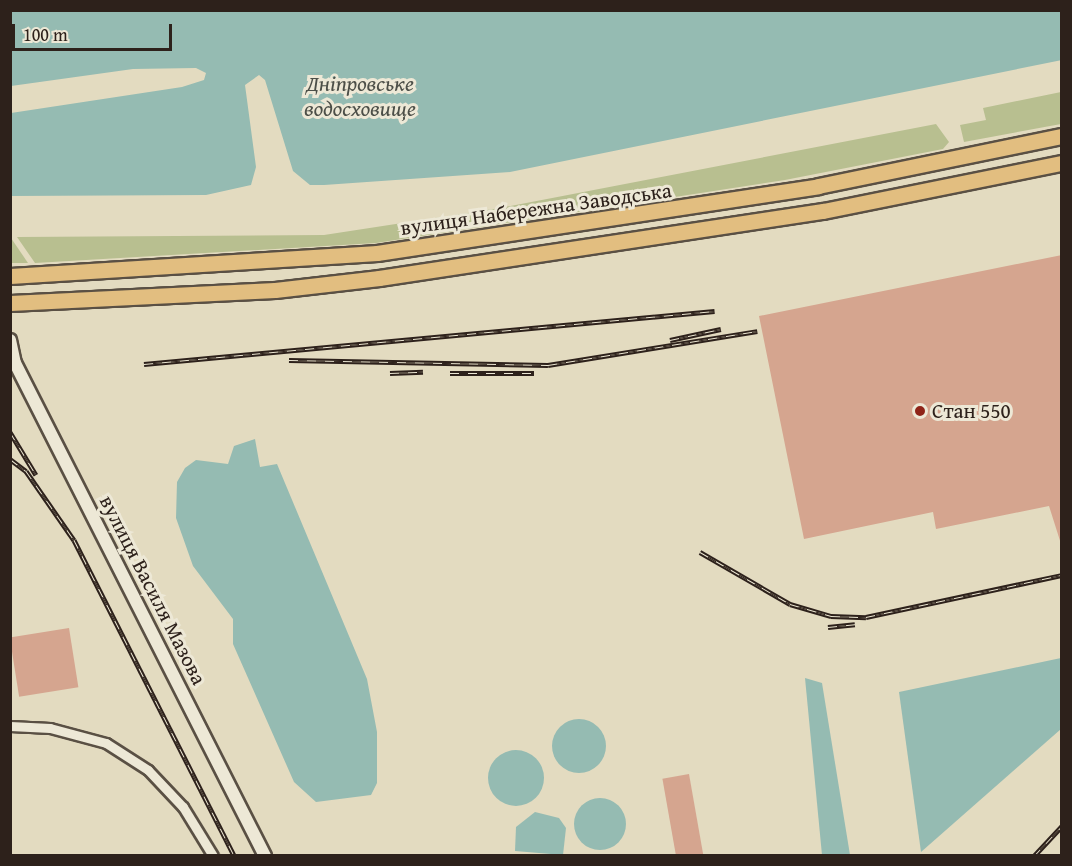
<!DOCTYPE html>
<html>
<head>
<meta charset="utf-8">
<style>
  body { margin:0 }
  #map { position:relative; width:1072px; height:866px; overflow:hidden; background:#e3dbc0; font-family:"Gentium Book Plus",serif }
  div>[style] { position:absolute }
  [style*='--x'] { left:calc(var(--x)*1px); top:calc(var(--y)*1px); width:calc(var(--w)*1px); rotate:calc(var(--a)*1deg) }
  .green>* { inset:0; background:#b8bf90 }
  .water>* { inset:0; background:#95bbb2 }
  .round { border-radius:50% }
  .building>* { inset:0; background:#d5a58f; transform-origin:0 0 }
  .roads { filter:drop-shadow(2px 0 #5a5044) drop-shadow(-2px 0 #5a5044) drop-shadow(0 2px #5a5044) drop-shadow(0 -2px #5a5044) }
  .minor>* { height:9px; margin:-4.5px; padding:0 4.5px; transform-origin:4.5px; border-radius:4.5px; background:#ede8d6 }
  .tertiary>* { height:12px; margin:-6px; padding:0 6px; transform-origin:6px; border-radius:6px; background:#ede8d6 }
  .primary>* { height:15px; margin:-7.5px; padding:0 7.5px; transform-origin:7.5px; border-radius:7.5px; background:#e2be80 }
  .rail>* { height:5px; margin-top:-2.5px; transform-origin:0; background:repeating-linear-gradient(90deg,#ede8d6 0 9px,#2d211b 0 18px); box-sizing:border-box; border-block:2px solid #2d211b }
  .dots>* { width:16px; height:16px; translate:-50% -50%; box-sizing:border-box; border:3px solid #ede8d6; border-radius:50% }
  span { translate:-50% -50%; white-space:nowrap; text-align:center; line-height:1.15; -webkit-text-stroke:6px #ede8d6; paint-order:stroke }
  .street-label { font-size:21px; color:#2d211b }
  .poi-label { font-size:21px; color:#2d211b }
  .left { translate:0 -50%; text-align:left }
  .water-label { font-size:22px; color:#4c4f48; font-style:italic }
  .frame { position:absolute; inset:0; border:12px solid #2d211b; pointer-events:none }
  .scale { position:absolute; left:12px; top:24px; width:160px; height:27px; box-sizing:border-box; border:3px solid #2d211b; border-top:0; padding-left:8px; font-size:18px; line-height:21px; white-space:nowrap; color:#2d211b; -webkit-text-stroke:4px #ede8d6; paint-order:stroke }
</style>
</head>
<body>
<div id="map">
  <div class="green">
    <div style="clip-path:polygon(1061px 92px,1061px 124px,964px 142px,960px 125px,986px 120px,983px 108px)"></div>
    <div style="clip-path:polygon(936px 124px,949px 142px,943px 149px,785px 180px,376px 243px,35px 263px,17px 237px,324px 235px,500px 208px)"></div>
    <div style="clip-path:polygon(10px 238px,11px 238px,28px 263px,11px 263px)"></div>
  </div>
  <div class="water">
    <div style="clip-path:polygon(11px 10px,1061px 10px,1062px 60px,510px 172px,324px 185px,310px 185px,293px 171px,265px 80px,259px 75px,245px 85px,256px 167px,251px 185px,206px 195px,11px 196px,11px 113px,182px 87px,204px 80px,206px 73px,196px 68px,133px 69px,11px 86px)"></div>
    <div style="clip-path:polygon(255px 439px,260px 467px,277px 464px,367px 679px,377px 732px,377px 783px,371px 795px,316px 802px,294px 782px,233px 644px,233px 619px,193px 566px,176px 518px,177px 482px,185px 468px,196px 460px,228px 464px,234px 446px)"></div>
    <div style="clip-path:polygon(1061px 658px,1061px 729px,921px 852px,899px 692px)"></div>
    <div style="clip-path:polygon(805px 678px,822px 683px,850px 855px,822px 855px)"></div>
    <div class="round" style="left:552px;top:719px;width:54px;height:54px"></div>
    <div class="round" style="left:488px;top:750px;width:56px;height:56px"></div>
    <div class="round" style="left:574px;top:798px;width:52px;height:52px"></div>
    <div style="clip-path:polygon(535px 812px,559px 818px,566px 828px,563px 855px,515px 851px,516px 827px)"></div>
  </div>
  <div class="building">
    <div style="clip-path:polygon(1062px 255px,1062px 547px,1049px 506px,936px 529px,933px 512px,804px 539px,759px 316px)"></div>
    <div style="left:69px;top:628px;width:60px;height:60px;rotate:81deg"></div>
    <div style="left:689px;top:774px;width:82px;height:27px;rotate:80deg"></div>
  </div>
  <div class="roads">
    <div class="minor">
      <div style="--x:10;--y:726;--w:40;--a:2.9"></div>
      <div style="--x:50;--y:728;--w:58;--a:15"></div>
      <div style="--x:106;--y:743;--w:50;--a:32.7"></div>
      <div style="--x:148;--y:770;--w:51;--a:46.6"></div>
      <div style="--x:183;--y:807;--w:57;--a:58.5"></div>
    </div>
    <div class="tertiary">
      <div style="--x:10;--y:340;--w:24;--a:78"></div>
      <div style="--x:15;--y:363;--w:553;--a:63.11"></div>
    </div>
    <div class="primary">
      <div style="--x:10;--y:276;--w:368;--a:-3.6"></div>
      <div style="--x:377;--y:253;--w:446;--a:-8.6"></div>
      <div style="--x:818;--y:186;--w:249;--a:-11.6"></div>
      <div style="--x:10;--y:303;--w:265;--a:-2.8"></div>
      <div style="--x:275;--y:290;--w:105;--a:-6.6"></div>
      <div style="--x:379;--y:278;--w:449;--a:-8.6"></div>
      <div style="--x:823;--y:211;--w:244;--a:-11.4"></div>
    </div>
  </div>
  <div class="rail">
    <div style="--x:670;--y:340;--w:52;--a:-12.2"></div>
    <div style="--x:289;--y:360;--w:259;--a:1.1"></div>
    <div style="--x:548;--y:365;--w:212;--a:-9.2"></div>
    <div style="--x:144;--y:364;--w:573;--a:-5.3"></div>
    <div style="--x:390;--y:373;--w:33;--a:-2"></div>
    <div style="--x:450;--y:373;--w:84;--a:0"></div>
    <div style="--x:10;--y:432;--w:50;--a:58.8"></div>
    <div style="--x:10;--y:459;--w:20;--a:37"></div>
    <div style="--x:26;--y:471;--w:84;--a:55.2"></div>
    <div style="--x:74;--y:540;--w:354;--a:63.1"></div>
    <div style="--x:700;--y:552;--w:104;--a:30"></div>
    <div style="--x:790;--y:604;--w:43;--a:16.3"></div>
    <div style="--x:831;--y:616;--w:35;--a:2"></div>
    <div style="--x:866;--y:617;--w:200;--a:-12.1"></div>
    <div style="--x:828;--y:627;--w:27;--a:-6"></div>
    <div style="--x:1034;--y:856;--w:41;--a:-47"></div>
  </div>
  <div class="dots">
    <div style="left:920px;top:411px;background:#8f2418"></div>
  </div>
  <div class="street-label">
    <span style="left:536px;top:209px;rotate:-8deg">вулиця Набережна Заводська</span>
    <span style="left:153px;top:590px;rotate:63deg">вулиця Василя Мазова</span>
  </div>
  <div class="poi-label">
    <span class="left" style="left:932px;top:411px">Стан 550</span>
  </div>
  <div class="water-label">
    <span style="left:360px;top:96px">Дніпровське<br>водосховище</span>
  </div>
  <div class="frame"></div>
  <div class="scale">100 m</div>
</div>
</body>
</html>
